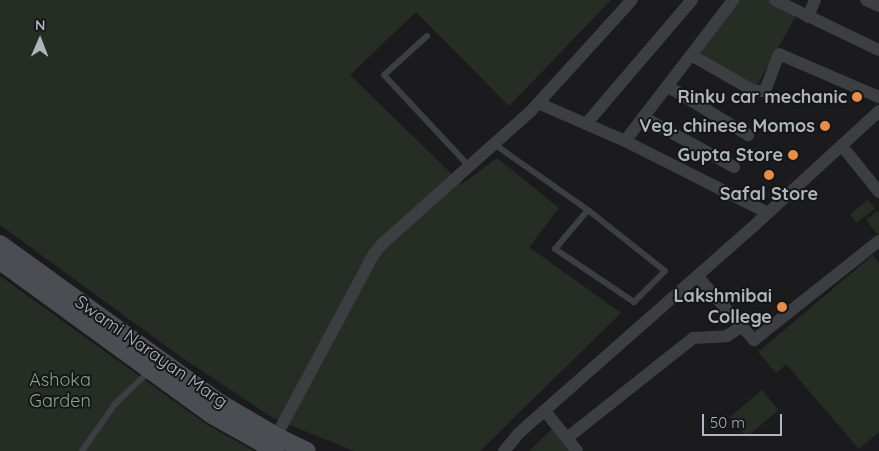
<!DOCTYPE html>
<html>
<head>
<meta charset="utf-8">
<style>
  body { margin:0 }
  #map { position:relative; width:879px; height:451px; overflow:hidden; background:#1b1b1d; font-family:Quicksand,sans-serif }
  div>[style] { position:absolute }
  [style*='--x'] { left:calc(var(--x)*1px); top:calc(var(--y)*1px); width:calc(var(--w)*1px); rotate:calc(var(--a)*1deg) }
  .green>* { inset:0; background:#252d25; transform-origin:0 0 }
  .service>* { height:6px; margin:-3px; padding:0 3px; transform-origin:3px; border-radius:3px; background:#3c3e41 }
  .minor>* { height:12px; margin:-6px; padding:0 6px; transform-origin:6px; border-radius:6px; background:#3c3e41 }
  .secondary>* { height:18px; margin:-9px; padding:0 9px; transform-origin:9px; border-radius:9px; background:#4a4d51 }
  .dots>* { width:14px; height:14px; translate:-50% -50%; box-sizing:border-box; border:2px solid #151618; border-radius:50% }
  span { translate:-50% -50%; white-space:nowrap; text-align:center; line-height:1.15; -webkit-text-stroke:4px #151618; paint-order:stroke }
  .poi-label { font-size:18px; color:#aeb5bb; font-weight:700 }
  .right { translate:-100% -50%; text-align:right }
  .street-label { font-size:18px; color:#aeb5bb }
  .park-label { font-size:18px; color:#8ca586 }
  .north { position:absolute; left:15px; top:15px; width:50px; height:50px; -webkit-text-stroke:4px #151618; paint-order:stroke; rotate:1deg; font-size:14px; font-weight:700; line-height:20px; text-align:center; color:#aeb5bb }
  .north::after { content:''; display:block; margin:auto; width:18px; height:22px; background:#aeb5bb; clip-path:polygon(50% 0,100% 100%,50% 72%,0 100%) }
  .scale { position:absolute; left:702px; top:414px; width:80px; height:22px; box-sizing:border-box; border:2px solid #aeb5bb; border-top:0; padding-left:6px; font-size:15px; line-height:18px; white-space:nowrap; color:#aeb5bb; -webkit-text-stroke:4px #151618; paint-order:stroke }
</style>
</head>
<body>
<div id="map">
  <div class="green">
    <div style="clip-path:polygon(0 0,611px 0,509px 106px,416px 12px,350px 75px,462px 184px,497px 158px,559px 208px,529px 247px,621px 313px,480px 451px,354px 451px,273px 418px,181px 357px,0 225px)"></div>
    <div style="clip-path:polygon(739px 0,772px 0,798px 12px,754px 91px,693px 51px)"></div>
    <div style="left:868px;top:200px;width:11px;height:23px;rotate:52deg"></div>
    <div style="clip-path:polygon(877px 211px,879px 213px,879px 236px,866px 220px)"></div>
    <div style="clip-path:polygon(873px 255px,879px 263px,879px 432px,859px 449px,786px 364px,776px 373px,758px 352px)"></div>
    <div style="clip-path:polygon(0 276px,206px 424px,254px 451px,0 451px)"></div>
    <div style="left:762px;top:390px;width:26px;height:42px;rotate:50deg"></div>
    <div style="clip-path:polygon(552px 429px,570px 451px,529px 451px)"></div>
  </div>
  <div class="service">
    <div style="--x:427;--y:36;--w:58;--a:137.8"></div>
    <div style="--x:384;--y:75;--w:125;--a:47"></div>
    <div style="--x:494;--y:144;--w:115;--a:35.1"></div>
    <div style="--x:588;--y:210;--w:98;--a:38.4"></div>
    <div style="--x:665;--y:271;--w:44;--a:135"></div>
    <div style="--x:634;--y:302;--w:95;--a:-146.1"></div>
    <div style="--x:555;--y:249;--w:51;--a:-49.8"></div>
    <div style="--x:82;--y:451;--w:57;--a:-54.9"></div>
    <div style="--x:115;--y:404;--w:47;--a:-44.1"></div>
  </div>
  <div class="minor">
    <div style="--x:775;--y:0;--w:115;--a:25.7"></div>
    <div style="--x:866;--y:0;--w:14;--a:25"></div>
    <div style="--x:808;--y:17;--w:18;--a:-68"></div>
    <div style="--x:691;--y:55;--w:73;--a:29.7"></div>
    <div style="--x:754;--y:91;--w:10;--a:0"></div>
    <div style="--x:764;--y:91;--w:4;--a:-56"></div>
    <div style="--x:766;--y:88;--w:36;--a:-69"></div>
    <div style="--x:779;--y:54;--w:109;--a:23.3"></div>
    <div style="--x:667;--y:86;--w:95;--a:31.2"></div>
    <div style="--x:538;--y:103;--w:95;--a:23.6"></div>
    <div style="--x:625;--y:141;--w:160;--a:26.7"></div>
    <div style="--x:643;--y:117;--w:104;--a:28.8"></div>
    <div style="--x:586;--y:124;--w:163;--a:-49.5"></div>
    <div style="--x:625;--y:141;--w:178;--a:-52.5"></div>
    <div style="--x:842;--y:146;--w:59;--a:51.2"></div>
    <div style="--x:697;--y:276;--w:86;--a:48.3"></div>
    <div style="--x:754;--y:340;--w:159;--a:-38.4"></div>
    <div style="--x:545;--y:411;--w:51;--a:51.3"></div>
    <div style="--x:567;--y:438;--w:161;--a:-38.4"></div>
    <div style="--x:693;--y:338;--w:34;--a:-3"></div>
    <div style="--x:727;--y:336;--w:18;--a:-34"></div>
    <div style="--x:273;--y:442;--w:213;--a:-61.8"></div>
    <div style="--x:374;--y:254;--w:11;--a:-52"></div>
    <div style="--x:381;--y:245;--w:200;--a:-41.8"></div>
    <div style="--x:530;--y:112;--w:151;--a:-47.7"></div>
    <div style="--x:504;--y:451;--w:23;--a:-50"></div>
    <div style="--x:519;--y:433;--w:319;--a:-41.4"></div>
    <div style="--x:758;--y:222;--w:164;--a:-42.5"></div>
  </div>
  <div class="secondary">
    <div style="--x:0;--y:244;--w:271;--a:35.9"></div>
    <div style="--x:220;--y:403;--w:65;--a:30.5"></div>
    <div style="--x:276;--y:436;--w:34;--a:26"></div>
    <div style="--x:0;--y:261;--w:262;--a:36"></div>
    <div style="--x:212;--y:415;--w:73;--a:29.4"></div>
  </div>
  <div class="dots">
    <div style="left:857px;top:97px;background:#e88c47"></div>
    <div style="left:825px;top:126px;background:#e88c47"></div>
    <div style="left:793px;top:155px;background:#e88c47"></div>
    <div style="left:769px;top:175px;background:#e88c47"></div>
    <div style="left:782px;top:307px;background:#e88c47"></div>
  </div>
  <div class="poi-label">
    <span class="right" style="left:847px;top:97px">Rinku car mechanic</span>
    <span class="right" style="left:815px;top:126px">Veg. chinese Momos</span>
    <span class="right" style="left:783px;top:155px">Gupta Store</span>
    <span style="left:769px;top:194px">Safal Store</span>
    <span class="right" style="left:772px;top:307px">Lakshmibai<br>College</span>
  </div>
  <div class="street-label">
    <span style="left:151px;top:352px;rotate:35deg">Swami Narayan Marg</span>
  </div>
  <div class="park-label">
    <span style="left:60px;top:391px">Ashoka<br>Garden</span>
  </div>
  <div class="north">N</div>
  <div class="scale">50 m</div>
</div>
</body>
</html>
